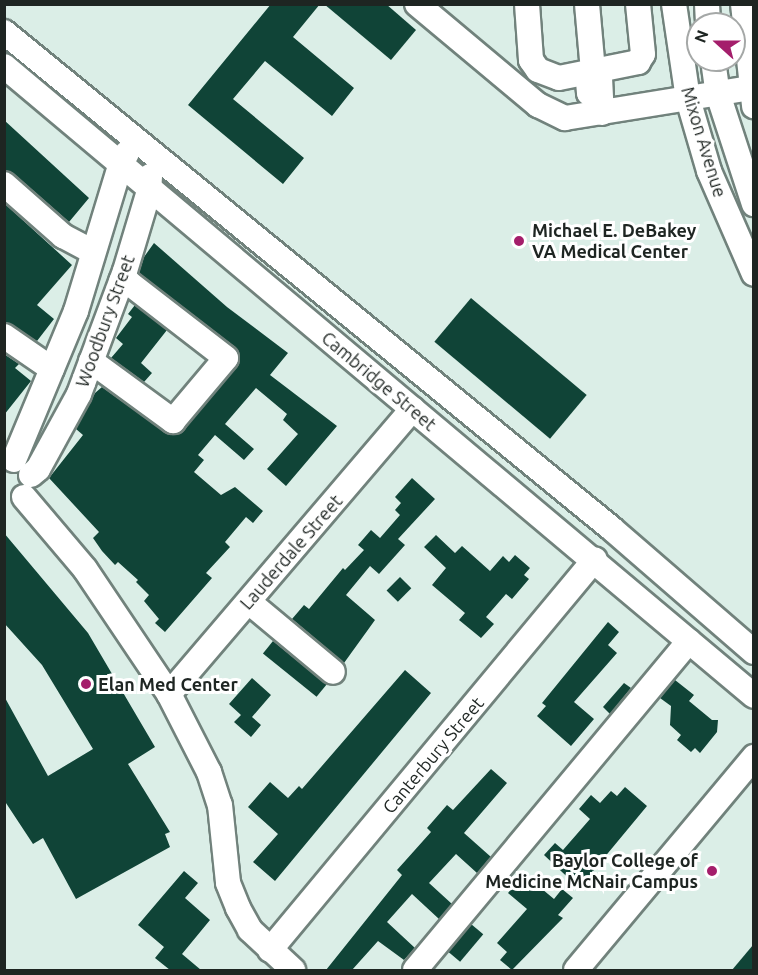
<!DOCTYPE html>
<html>
<head>
<meta charset="utf-8">
<style>
  body { margin:0 }
  #map { position:relative; width:758px; height:975px; overflow:hidden; background:#dbeee7; font-family:Ubuntu,sans-serif }
  div>[style] { position:absolute }
  [style*='--x'] { left:calc(var(--x)*1px); top:calc(var(--y)*1px); width:calc(var(--w)*1px); rotate:calc(var(--a)*1deg) }
  .building>* { inset:0; background:#104437; transform-origin:0 0 }
  .roads { filter:drop-shadow(2px 0 #71827c) drop-shadow(-2px 0 #71827c) drop-shadow(0 2px #71827c) drop-shadow(0 -2px #71827c) }
  .minor>* { height:24px; margin:-12px; padding:0 12px; transform-origin:12px; border-radius:12px; background:#fff }
  .dots>* { width:16px; height:16px; translate:-50% -50%; box-sizing:border-box; border:3px solid #fff; border-radius:50% }
  span { translate:-50% -50%; white-space:nowrap; text-align:center; line-height:1.15; -webkit-text-stroke:6px #fff; paint-order:stroke }
  .street-label { font-size:18px; color:#1e2522 }
  .poi-label { font-size:18px; color:#1e2522; font-weight:700 }
  .left { translate:0 -50%; text-align:left }
  .right { translate:-100% -50%; text-align:right }
  .frame { position:absolute; inset:0; border:6px solid #1e2522; pointer-events:none }
  .north { position:absolute; left:686px; top:12px; width:60px; height:60px; box-sizing:border-box; background:#fff; border:2px solid #a5a8a7; border-radius:50%; rotate:291deg; font-size:16px; font-weight:700; line-height:24px; text-align:center; color:#1e2522 }
  .north::after { content:''; display:block; margin:auto; width:21px; height:27px; background:#a41e6b; clip-path:polygon(50% 0,100% 100%,50% 72%,0 100%) }
</style>
</head>
<body>
<div id="map">
  <div class="building">
    <div style="clip-path:polygon(271px 4px,320px 4px,293px 37px,354px 88px,332px 116px,265px 61px,233px 99px,304px 158px,283px 184px,188px 105px)"></div>
    <div style="clip-path:polygon(324px 4px,386px 4px,416px 30px,391px 60px)"></div>
    <div style="clip-path:polygon(4px 120px,89px 198px,69px 222px,13px 173px,4px 170px)"></div>
    <div style="clip-path:polygon(4px 203px,72px 265px,37px 305px,54px 319px,37px 341px,4px 322px)"></div>
    <div style="clip-path:polygon(154px 243px,227px 307px,288px 353px,270px 375px,337px 426px,286px 486px,267px 469px,298px 434px,283px 420px,287px 414px,256px 388px,225px 424px,254px 449px,244px 460px,215px 435px,198px 455px,204px 460px,194px 472px,221px 495px,235px 487px,263px 511px,253px 523px,246px 517px,225px 542px,230px 547px,206px 573px,212px 578px,165px 632px,155px 623px,159px 619px,144px 601px,149px 595px,136px 582px,138px 580px,118px 562px,115px 565px,102px 551px,93px 538px,99px 532px,49px 478px,83px 435px,76px 429px,95px 393px,102px 387px,165px 432px,178px 434px,240px 361px,235px 347px,139px 273px,144px 257px)"></div>
    <div style="left:471px;top:298px;width:151px;height:57px;rotate:40deg"></div>
    <div style="clip-path:polygon(135px 305px,167px 330px,141px 363px,152px 373px,144px 382px,111px 358px,123px 344px,116px 338px,132px 317px,128px 314px)"></div>
    <div style="clip-path:polygon(4px 354px,19px 364px,15px 368px,31px 381px,4px 415px)"></div>
    <div style="clip-path:polygon(412px 478px,435px 499px,398px 539px,405px 545px,379px 574px,370px 566px,346px 595px,375px 620px,344px 663px,292px 619px,304px 605px,309px 609px,343px 568px,345px 570px,364px 550px,358px 545px,371px 530px,380px 538px,400px 515px,395px 510px,401px 503px,395px 497px)"></div>
    <div style="clip-path:polygon(4px 533px,88px 633px,155px 747px,128px 764px,170px 832px,165px 834px,170px 847px,76px 899px,43px 838px,33px 844px,4px 800px,4px 696px,48px 776px,93px 749px,42px 665px,4px 623px)"></div>
    <div style="clip-path:polygon(436px 535px,455px 553px,462px 546px,490px 571px,503px 556px,509px 562px,515px 555px,530px 568px,524px 575px,529px 579px,512px 599px,506px 594px,486px 617px,494px 624px,481px 638px,459px 620px,465px 613px,432px 585px,446px 568px,424px 547px)"></div>
    <div style="left:400px;top:577px;width:16px;height:19px;rotate:45deg"></div>
    <div style="clip-path:polygon(608px 622px,619px 632px,608px 645px,617px 653px,574px 702px,594px 719px,571px 746px,537px 716px,546px 706px,542px 703px)"></div>
    <div style="left:273px;top:641px;width:69px;height:16px;rotate:39deg"></div>
    <div style="clip-path:polygon(405px 670px,431px 693px,275px 881px,253px 862px,278px 834px,248px 807px,270px 782px,288px 798px,299px 786px,302px 789px)"></div>
    <div style="clip-path:polygon(252px 678px,271px 695px,252px 717px,261px 725px,251px 737px,234px 722px,241px 715px,229px 704px)"></div>
    <div style="clip-path:polygon(675px 680px,694px 695px,689px 701px,712px 720px,718px 720px,717px 732px,700px 753px,695px 748px,691px 752px,677px 740px,681px 735px,670px 725px,671px 706px,660px 698px)"></div>
    <div style="clip-path:polygon(624px 683px,631px 688px,610px 714px,603px 707px)"></div>
    <div style="clip-path:polygon(491px 769px,507px 783px,464px 833px,491px 857px,477px 873px,456px 854px,429px 883px,452px 904px,439px 919px,412px 894px,387px 922px,415px 948px,404px 960px,378px 941px,352px 970px,326px 970px,402px 875px,397px 870px,431px 832px,427px 828px,447px 805px,453px 810px)"></div>
    <div style="clip-path:polygon(625px 787px,647px 806px,579px 888px,544px 855px,555px 843px,563px 850px,590px 819px,579px 809px,591px 795px,600px 803px,611px 791px,617px 796px)"></div>
    <div style="clip-path:polygon(184px 871px,198px 883px,185px 898px,210px 920px,182px 954px,201px 970px,170px 970px,155px 958px,164px 947px,138px 925px)"></div>
    <div style="clip-path:polygon(524px 874px,554px 899px,562px 889px,573px 898px,558px 915px,563px 918px,512px 970px,500px 960px,507px 952px,497px 943px,527px 909px,508px 893px)"></div>
    <div style="left:471px;top:924px;width:16px;height:36px;rotate:40deg"></div>
    <div style="clip-path:polygon(753px 945px,753px 970px,732px 970px)"></div>
  </div>
  <div class="roads">
    <div class="minor">
      <div style="--x:417;--y:4;--w:158;--a:39.9"></div>
      <div style="--x:538;--y:105;--w:30;--a:26"></div>
      <div style="--x:565;--y:118;--w:187;--a:-9.2"></div>
      <div style="--x:527;--y:4;--w:56;--a:85.9"></div>
      <div style="--x:531;--y:60;--w:12;--a:55"></div>
      <div style="--x:538;--y:70;--w:22;--a:21"></div>
      <div style="--x:559;--y:78;--w:81;--a:-11.4"></div>
      <div style="--x:638;--y:62;--w:9;--a:-58"></div>
      <div style="--x:643;--y:54;--w:50;--a:-95.7"></div>
      <div style="--x:587;--y:4;--w:67;--a:84.9"></div>
      <div style="--x:674;--y:4;--w:96;--a:81.6"></div>
      <div style="--x:688;--y:99;--w:75;--a:73.7"></div>
      <div style="--x:709;--y:171;--w:112;--a:66.4"></div>
      <div style="--x:707;--y:4;--w:20;--a:87"></div>
      <div style="--x:743;--y:4;--w:103;--a:83.8"></div>
      <div style="--x:4;--y:32;--w:785;--a:39.26"></div>
      <div style="--x:612;--y:529;--w:188;--a:40.9"></div>
      <div style="--x:713;--y:60;--w:34;--a:82"></div>
      <div style="--x:718;--y:94;--w:116;--a:71.9"></div>
      <div style="--x:4;--y:66;--w:979;--a:40.03"></div>
      <div style="--x:599;--y:100;--w:12;--a:-145"></div>
      <div style="--x:589;--y:93;--w:12;--a:-95"></div>
      <div style="--x:588;--y:81;--w:11;--a:-63"></div>
      <div style="--x:593;--y:71;--w:10;--a:45"></div>
      <div style="--x:600;--y:78;--w:35;--a:87"></div>
      <div style="--x:4;--y:184;--w:79;--a:41.4"></div>
      <div style="--x:63;--y:236;--w:34;--a:28"></div>
      <div style="--x:4;--y:336;--w:58;--a:34.5"></div>
      <div style="--x:91;--y:361;--w:102;--a:36.2"></div>
      <div style="--x:173;--y:421;--w:82;--a:-49.9"></div>
      <div style="--x:226;--y:358;--w:123;--a:-142.3"></div>
      <div style="--x:129;--y:283;--w:8;--a:-166"></div>
      <div style="--x:14;--y:460;--w:161;--a:-67.4"></div>
      <div style="--x:76;--y:311;--w:152;--a:-73.1"></div>
      <div style="--x:120;--y:166;--w:15;--a:-62"></div>
      <div style="--x:31;--y:475;--w:9;--a:-41"></div>
      <div style="--x:38;--y:469;--w:85;--a:-61.3"></div>
      <div style="--x:79;--y:394;--w:131;--a:-69.5"></div>
      <div style="--x:125;--y:271;--w:84;--a:-73.3"></div>
      <div style="--x:149;--y:191;--w:15;--a:-86"></div>
      <div style="--x:24;--y:497;--w:94;--a:49.7"></div>
      <div style="--x:85;--y:569;--w:151;--a:56.1"></div>
      <div style="--x:169;--y:694;--w:88;--a:62.9"></div>
      <div style="--x:209;--y:772;--w:35;--a:72"></div>
      <div style="--x:220;--y:805;--w:78;--a:84.1"></div>
      <div style="--x:228;--y:883;--w:27;--a:68"></div>
      <div style="--x:238;--y:908;--w:25;--a:61"></div>
      <div style="--x:250;--y:930;--w:59;--a:42.9"></div>
      <div style="--x:249;--y:602;--w:109;--a:39.8"></div>
      <div style="--x:169;--y:694;--w:375;--a:-49.5"></div>
      <div style="--x:270;--y:950;--w:508;--a:-50.27"></div>
      <div style="--x:415;--y:970;--w:428;--a:-50.2"></div>
      <div style="--x:576;--y:970;--w:278;--a:-50.1"></div>
    </div>
  </div>
  <div class="dots">
    <div style="left:519px;top:241px;background:#a41e6b"></div>
    <div style="left:86px;top:684px;background:#a41e6b"></div>
    <div style="left:712px;top:871px;background:#a41e6b"></div>
  </div>
  <div class="street-label">
    <span style="left:704px;top:142px;rotate:73deg">Mixon Avenue</span>
    <span style="left:105px;top:321px;rotate:-70deg">Woodbury Street</span>
    <span style="left:379px;top:381px;rotate:40deg">Cambridge Street</span>
    <span style="left:291px;top:552px;rotate:-49deg">Lauderdale Street</span>
    <span style="left:433px;top:755px;rotate:-50deg">Canterbury Street</span>
  </div>
  <div class="poi-label">
    <span class="left" style="left:532px;top:241px">Michael E. DeBakey<br>VA Medical Center</span>
    <span class="left" style="left:98px;top:684px">Elan Med Center</span>
    <span class="right" style="left:698px;top:871px">Baylor College of<br>Medicine McNair Campus</span>
  </div>
  <div class="frame"></div>
  <div class="north">N</div>
</div>
</body>
</html>
